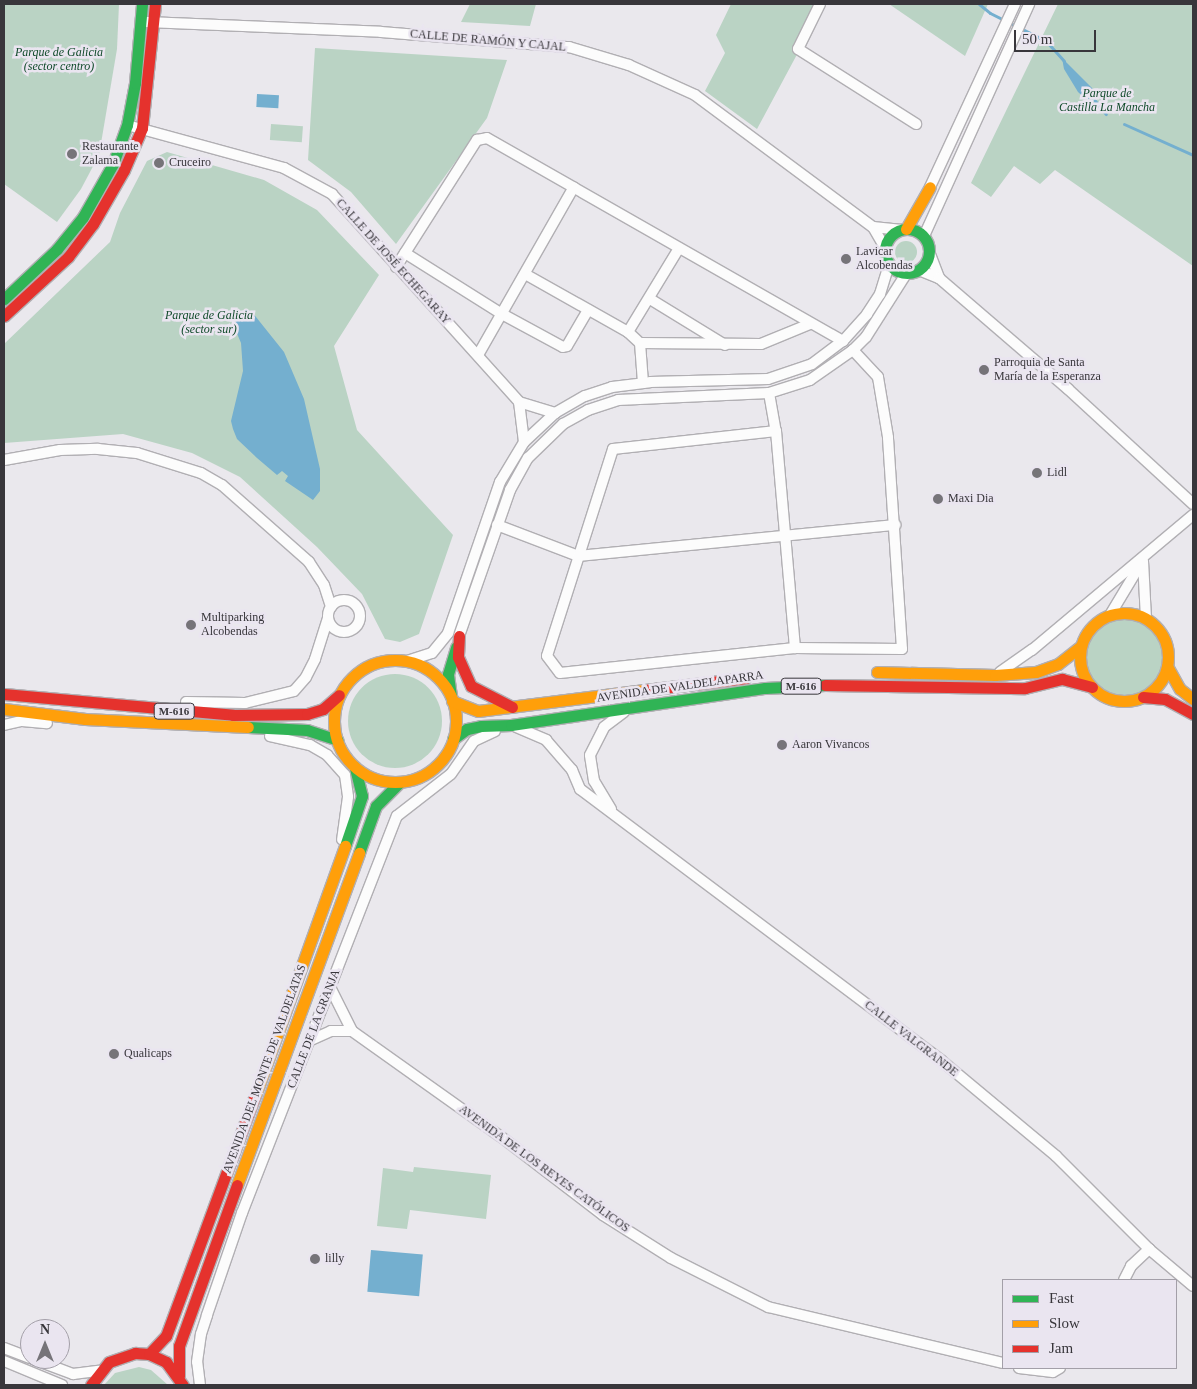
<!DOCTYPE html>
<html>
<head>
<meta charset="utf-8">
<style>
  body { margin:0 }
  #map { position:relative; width:1197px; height:1389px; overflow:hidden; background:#eae8ed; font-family:Georgia,serif }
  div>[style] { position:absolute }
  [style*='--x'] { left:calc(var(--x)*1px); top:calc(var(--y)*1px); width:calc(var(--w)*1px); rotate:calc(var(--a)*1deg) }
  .green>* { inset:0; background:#bad3c4; transform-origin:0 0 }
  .round { border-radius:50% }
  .water>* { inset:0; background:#74afcf; transform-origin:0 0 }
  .stream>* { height:3px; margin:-1.5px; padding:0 1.5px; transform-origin:1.5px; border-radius:1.5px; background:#74afcf }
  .roads { filter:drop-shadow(1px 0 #b1afb3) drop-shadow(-1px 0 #b1afb3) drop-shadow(0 1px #b1afb3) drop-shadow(0 -1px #b1afb3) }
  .street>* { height:10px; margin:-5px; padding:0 5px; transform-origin:5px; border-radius:5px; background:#fcfcfc }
  .street>.ring { margin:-5px; padding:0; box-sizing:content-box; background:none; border:10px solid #fcfcfc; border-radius:50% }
  .fast>* { height:11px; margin:-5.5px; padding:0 5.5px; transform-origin:5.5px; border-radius:5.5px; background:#30b455 }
  .fast>.ring { margin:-5.5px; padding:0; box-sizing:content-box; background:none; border:11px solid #30b455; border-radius:50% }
  .slow>* { height:11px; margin:-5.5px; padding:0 5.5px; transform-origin:5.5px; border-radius:5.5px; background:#ff9f0a }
  .slow>.ring { margin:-5.5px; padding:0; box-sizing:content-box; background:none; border:11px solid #ff9f0a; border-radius:50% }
  .jam>* { height:11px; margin:-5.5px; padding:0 5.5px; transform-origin:5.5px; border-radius:5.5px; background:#e5322d }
  .dots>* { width:14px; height:14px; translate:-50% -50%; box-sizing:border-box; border:2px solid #eae5f0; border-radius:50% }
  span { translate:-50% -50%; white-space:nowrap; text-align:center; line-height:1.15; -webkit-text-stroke:5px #eae5f0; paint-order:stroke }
  .shield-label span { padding:1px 4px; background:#eae5f0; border:1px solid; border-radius:4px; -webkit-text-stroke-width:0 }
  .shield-label { font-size:11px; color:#38363b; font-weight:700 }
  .street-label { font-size:12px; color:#38363b }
  .park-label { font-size:12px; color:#104a2a; font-style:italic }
  .poi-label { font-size:12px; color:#38363b }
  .left { translate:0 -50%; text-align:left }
  .frame { position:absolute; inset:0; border:5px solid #38363b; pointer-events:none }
  .legend { position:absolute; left:1002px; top:1279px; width:175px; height:90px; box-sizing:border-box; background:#eae5f0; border:1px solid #a39fa8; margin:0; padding:6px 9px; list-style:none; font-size:15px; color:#38363b }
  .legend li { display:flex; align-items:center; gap:10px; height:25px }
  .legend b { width:25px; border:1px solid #a39fa8 }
  .north { position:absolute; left:20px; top:1319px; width:50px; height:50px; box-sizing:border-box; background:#eae5f0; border:1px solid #a39fa8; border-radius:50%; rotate:0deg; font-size:14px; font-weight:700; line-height:20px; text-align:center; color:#38363b }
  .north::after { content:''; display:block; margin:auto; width:18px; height:22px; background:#767479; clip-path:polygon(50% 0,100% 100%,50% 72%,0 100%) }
  .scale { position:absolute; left:1014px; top:30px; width:82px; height:22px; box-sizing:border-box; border:2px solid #38363b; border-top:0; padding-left:6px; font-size:15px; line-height:18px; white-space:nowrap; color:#38363b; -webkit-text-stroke:4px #eae5f0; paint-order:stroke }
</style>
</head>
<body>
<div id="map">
  <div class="green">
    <div style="clip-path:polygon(4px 4px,119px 4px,117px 49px,99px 155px,81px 189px,57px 222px,4px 184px)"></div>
    <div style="clip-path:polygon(470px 4px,536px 4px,530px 26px,461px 22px)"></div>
    <div style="clip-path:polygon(731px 4px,824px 4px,757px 129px,705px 91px,725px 53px,716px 35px)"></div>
    <div style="clip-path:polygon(889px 4px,988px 4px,965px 56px)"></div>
    <div style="clip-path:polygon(1058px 4px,1193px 4px,1193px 266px,1055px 170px,1040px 184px,1014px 166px,991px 197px,971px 183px)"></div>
    <div style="clip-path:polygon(315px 48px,507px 60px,487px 118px,396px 244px,351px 192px,308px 160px)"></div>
    <div style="left:271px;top:124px;width:32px;height:16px;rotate:4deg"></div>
    <div style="clip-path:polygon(167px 152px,264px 180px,317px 210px,379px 275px,334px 346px,357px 430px,453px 535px,419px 634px,400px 642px,385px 639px,362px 594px,317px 547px,240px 477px,192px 453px,123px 434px,4px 443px,4px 344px,110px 242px,120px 213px,147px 161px)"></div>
    <div class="round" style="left:895px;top:241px;width:22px;height:22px"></div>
    <div class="round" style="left:1085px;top:618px;width:78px;height:78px"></div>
    <div class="round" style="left:348px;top:674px;width:94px;height:94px"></div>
    <div style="clip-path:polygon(414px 1167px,491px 1175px,486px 1219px,410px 1210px,407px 1229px,377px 1226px,383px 1168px,413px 1172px)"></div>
    <div style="clip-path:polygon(139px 1367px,151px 1370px,168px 1385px,104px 1385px,115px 1373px)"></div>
  </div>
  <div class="water">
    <div style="clip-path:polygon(1062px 58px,1095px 91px,1098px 95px,1094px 98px,1086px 99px,1078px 92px,1064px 69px)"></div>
    <div style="left:257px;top:94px;width:22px;height:13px;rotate:3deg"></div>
    <div style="clip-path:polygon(246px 310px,252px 312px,284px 352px,304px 399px,320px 469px,320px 491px,313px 500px,285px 481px,288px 476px,282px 471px,277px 475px,257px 458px,237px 439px,233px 429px,231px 421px,243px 371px,241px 343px,233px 324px)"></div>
    <div style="left:371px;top:1250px;width:52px;height:42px;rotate:5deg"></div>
  </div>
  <div class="stream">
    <div style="--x:979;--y:4;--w:14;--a:39"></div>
    <div style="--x:990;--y:13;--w:63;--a:26.6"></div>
    <div style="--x:1046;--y:41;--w:27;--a:48"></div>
    <div style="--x:1092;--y:97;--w:22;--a:51"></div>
    <div style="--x:1124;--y:124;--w:76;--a:24.2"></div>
  </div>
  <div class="roads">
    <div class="street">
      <div style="--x:820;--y:4;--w:50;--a:116.1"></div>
      <div style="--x:798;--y:49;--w:140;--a:32.4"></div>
      <div style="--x:147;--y:22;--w:234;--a:2.4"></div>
      <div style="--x:381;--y:32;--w:189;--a:4.6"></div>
      <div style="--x:569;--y:47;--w:63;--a:16.7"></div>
      <div style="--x:629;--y:65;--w:72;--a:24.4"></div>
      <div style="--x:695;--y:95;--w:222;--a:36.6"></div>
      <div style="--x:873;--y:227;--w:27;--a:6"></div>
      <div style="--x:127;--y:125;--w:163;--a:15.3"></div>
      <div style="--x:284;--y:168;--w:55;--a:28.4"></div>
      <div style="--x:332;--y:194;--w:280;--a:48"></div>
      <div style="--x:930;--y:187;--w:202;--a:-65.1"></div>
      <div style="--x:873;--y:227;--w:24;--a:60"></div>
      <div style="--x:924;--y:236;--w:255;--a:-65.6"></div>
      <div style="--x:405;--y:253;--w:115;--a:32.2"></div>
      <div style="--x:502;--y:314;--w:69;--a:28.4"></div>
      <div style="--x:563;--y:347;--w:4;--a:-14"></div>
      <div style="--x:567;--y:346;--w:42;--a:-59.7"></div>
      <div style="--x:930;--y:254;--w:26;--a:69"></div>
      <div style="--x:396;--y:267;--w:151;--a:-57.5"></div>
      <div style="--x:477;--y:140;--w:10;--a:-11"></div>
      <div style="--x:487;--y:138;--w:410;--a:29.7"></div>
      <div style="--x:919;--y:270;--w:22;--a:22"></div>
      <div style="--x:939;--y:278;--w:170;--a:40.7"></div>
      <div style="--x:1068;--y:389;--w:170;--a:42.6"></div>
      <div style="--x:525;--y:274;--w:118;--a:29.4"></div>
      <div style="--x:628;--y:332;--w:16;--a:43"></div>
      <div style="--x:640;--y:343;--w:121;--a:0.5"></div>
      <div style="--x:761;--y:344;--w:53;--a:-22.2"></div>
      <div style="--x:650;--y:299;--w:88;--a:31.5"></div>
      <div style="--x:628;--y:332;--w:98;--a:-58.7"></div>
      <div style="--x:640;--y:343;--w:40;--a:85.7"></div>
      <div style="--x:478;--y:355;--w:193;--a:-60.3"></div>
      <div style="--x:769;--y:393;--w:39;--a:80"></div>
      <div style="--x:776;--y:431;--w:218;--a:85"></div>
      <div style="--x:519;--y:402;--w:40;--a:82.9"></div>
      <div style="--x:519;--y:402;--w:38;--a:17"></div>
      <div style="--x:776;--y:431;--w:164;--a:173.7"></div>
      <div style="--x:613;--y:449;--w:217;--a:107.7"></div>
      <div style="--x:547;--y:656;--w:21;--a:53"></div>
      <div style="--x:560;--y:673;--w:236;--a:-6.1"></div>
      <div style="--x:795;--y:648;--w:107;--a:0.5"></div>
      <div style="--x:902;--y:649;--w:212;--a:-93.8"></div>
      <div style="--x:888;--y:437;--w:61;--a:-99.5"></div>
      <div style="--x:878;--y:377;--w:37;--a:-133"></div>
      <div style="--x:4;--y:460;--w:57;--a:-10.1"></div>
      <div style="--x:60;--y:450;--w:38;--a:-2"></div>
      <div style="--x:98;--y:449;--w:39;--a:6"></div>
      <div style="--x:137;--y:453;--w:67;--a:17.4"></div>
      <div style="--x:201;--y:473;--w:24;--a:30"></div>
      <div style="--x:222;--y:485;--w:116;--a:41.5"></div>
      <div style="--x:309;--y:562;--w:27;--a:57"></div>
      <div style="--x:324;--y:585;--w:23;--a:72"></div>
      <div style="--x:497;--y:525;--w:87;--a:20.9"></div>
      <div style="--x:578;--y:556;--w:319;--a:-5.6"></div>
      <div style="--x:1143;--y:561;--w:58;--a:87"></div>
      <div class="ring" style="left:328px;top:600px;width:22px;height:22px"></div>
      <div style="--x:1110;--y:615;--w:58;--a:-59"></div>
      <div style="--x:459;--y:636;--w:155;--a:-70.7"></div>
      <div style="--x:510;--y:490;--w:37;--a:-61"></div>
      <div style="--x:528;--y:458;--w:49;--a:-44.2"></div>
      <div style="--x:563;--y:424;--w:29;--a:-29"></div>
      <div style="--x:588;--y:410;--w:32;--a:-18"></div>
      <div style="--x:618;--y:400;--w:151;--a:-2.7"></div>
      <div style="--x:769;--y:393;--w:43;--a:-17.6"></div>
      <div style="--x:810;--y:380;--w:52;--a:-34.9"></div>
      <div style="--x:853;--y:350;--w:18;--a:-45"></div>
      <div style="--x:866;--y:337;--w:75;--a:-57.6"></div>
      <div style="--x:407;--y:661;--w:26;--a:-18"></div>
      <div style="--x:432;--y:653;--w:26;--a:-51"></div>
      <div style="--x:448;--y:633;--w:160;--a:-71"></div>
      <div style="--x:500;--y:482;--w:47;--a:-59"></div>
      <div style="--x:524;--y:442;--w:42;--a:-43.1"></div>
      <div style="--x:555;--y:413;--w:34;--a:-30"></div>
      <div style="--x:585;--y:396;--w:28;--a:-18"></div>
      <div style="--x:612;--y:387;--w:38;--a:-7"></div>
      <div style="--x:650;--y:382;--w:118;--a:-1.5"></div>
      <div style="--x:768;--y:379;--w:46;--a:-18.8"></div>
      <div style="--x:812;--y:364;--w:39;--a:-37"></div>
      <div style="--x:843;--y:341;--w:36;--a:-48"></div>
      <div style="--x:867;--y:314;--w:24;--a:-57"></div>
      <div style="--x:880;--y:294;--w:31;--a:-73"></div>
      <div style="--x:1000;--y:672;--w:39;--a:-35"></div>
      <div style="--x:1032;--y:650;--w:210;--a:-40"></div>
      <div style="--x:186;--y:702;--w:59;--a:1"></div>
      <div style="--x:245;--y:703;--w:50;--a:-13.8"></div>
      <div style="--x:294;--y:691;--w:18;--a:-49"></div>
      <div style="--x:306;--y:677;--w:20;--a:-63"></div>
      <div style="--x:315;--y:659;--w:43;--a:-72.4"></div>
      <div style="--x:4;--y:725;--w:18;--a:-13"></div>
      <div style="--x:22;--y:721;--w:25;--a:5"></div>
      <div style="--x:516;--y:727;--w:33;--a:23"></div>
      <div style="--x:546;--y:740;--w:40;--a:49"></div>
      <div style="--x:572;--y:770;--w:21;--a:67"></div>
      <div style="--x:580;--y:789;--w:453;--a:36.9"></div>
      <div style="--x:942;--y:1061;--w:148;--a:39.8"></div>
      <div style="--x:1056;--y:1156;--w:132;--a:45"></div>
      <div style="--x:1149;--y:1249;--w:57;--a:40.1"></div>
      <div style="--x:270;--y:736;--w:41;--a:12.7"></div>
      <div style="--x:310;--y:745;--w:20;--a:30"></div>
      <div style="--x:327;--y:755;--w:27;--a:48"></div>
      <div style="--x:345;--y:775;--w:22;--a:82"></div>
      <div style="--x:348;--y:797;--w:43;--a:97.9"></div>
      <div style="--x:611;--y:809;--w:33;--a:-121"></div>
      <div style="--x:594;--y:781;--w:26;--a:-99"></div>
      <div style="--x:590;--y:755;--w:31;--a:-63"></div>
      <div style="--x:604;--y:727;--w:25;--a:-37"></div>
      <div style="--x:330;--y:987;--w:49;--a:63.4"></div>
      <div style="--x:352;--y:1031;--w:181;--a:35.4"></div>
      <div style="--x:500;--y:1136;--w:130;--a:37.5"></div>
      <div style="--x:603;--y:1215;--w:80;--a:32.3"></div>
      <div style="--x:671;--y:1258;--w:109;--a:26.8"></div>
      <div style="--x:768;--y:1307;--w:242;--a:13.4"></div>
      <div style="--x:311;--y:1040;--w:22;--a:-24"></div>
      <div style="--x:331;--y:1031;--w:21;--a:0"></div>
      <div style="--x:1124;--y:1280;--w:16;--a:-63"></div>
      <div style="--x:1131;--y:1266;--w:25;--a:-43"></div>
      <div style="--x:4;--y:1348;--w:28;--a:21"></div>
      <div style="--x:33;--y:1359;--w:43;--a:20.6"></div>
      <div style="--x:73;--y:1374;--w:26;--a:-7"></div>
      <div style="--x:4;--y:1361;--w:63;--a:22.5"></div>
      <div style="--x:1019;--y:1368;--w:34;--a:7"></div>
      <div style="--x:1053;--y:1372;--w:8;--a:-30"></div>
      <div style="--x:200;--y:1385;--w:23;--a:-97"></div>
      <div style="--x:197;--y:1362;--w:28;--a:-82"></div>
      <div style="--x:201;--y:1334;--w:20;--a:-72"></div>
      <div style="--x:207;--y:1315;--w:108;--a:-71.1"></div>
      <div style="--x:242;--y:1213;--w:426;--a:-68.7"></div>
      <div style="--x:397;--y:816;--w:68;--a:-37.9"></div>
      <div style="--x:451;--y:774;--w:40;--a:-55.1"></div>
      <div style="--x:474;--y:741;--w:23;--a:-25"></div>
    </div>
    <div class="fast">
      <div class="ring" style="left:885px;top:229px;width:33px;height:33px"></div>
      <div style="--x:4;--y:299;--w:73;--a:-43.3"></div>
      <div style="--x:57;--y:249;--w:41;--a:-50.9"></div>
      <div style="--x:83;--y:217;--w:61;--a:-60.5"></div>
      <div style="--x:113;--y:164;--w:41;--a:-70.3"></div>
      <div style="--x:127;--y:125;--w:43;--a:-79.2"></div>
      <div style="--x:135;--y:83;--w:79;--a:-84.9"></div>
      <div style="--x:451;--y:696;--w:22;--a:-98"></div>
      <div style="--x:448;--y:674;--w:28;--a:-73"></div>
      <div style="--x:248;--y:727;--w:59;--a:2.9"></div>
      <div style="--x:307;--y:730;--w:32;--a:18"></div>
      <div style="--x:453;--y:739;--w:17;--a:-36"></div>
      <div style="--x:467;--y:729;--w:14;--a:-12"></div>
      <div style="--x:481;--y:726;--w:30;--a:-2"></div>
      <div style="--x:511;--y:725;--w:257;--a:-8.3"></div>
      <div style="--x:765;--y:688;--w:60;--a:-2.9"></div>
      <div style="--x:345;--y:846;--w:53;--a:-71.2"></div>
      <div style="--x:362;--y:796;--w:30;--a:-104"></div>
      <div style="--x:359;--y:853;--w:50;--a:-70.1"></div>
      <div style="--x:376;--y:806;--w:34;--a:-45"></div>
    </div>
    <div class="slow">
      <div style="--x:906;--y:229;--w:48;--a:-60.3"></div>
      <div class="ring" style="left:1080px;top:613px;width:77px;height:77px"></div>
      <div class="ring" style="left:334px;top:660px;width:111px;height:111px"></div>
      <div style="--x:1167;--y:666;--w:26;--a:61"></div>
      <div style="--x:1180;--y:689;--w:16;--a:38"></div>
      <div style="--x:877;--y:672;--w:118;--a:1.5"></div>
      <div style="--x:995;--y:675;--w:41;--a:-4.2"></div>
      <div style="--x:1036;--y:672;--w:23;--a:-20"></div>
      <div style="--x:1058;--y:664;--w:29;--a:-38"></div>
      <div style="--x:452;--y:701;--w:28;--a:21"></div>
      <div style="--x:478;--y:711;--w:168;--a:-7.2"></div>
      <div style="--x:4;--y:709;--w:82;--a:7"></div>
      <div style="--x:85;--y:719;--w:163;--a:2.8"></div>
      <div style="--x:255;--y:1096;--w:266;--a:-70.2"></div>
      <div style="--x:237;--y:1185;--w:354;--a:-69.8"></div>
    </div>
    <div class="jam">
      <div style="--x:4;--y:316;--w:87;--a:-42.7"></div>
      <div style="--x:68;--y:257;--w:41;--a:-52.9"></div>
      <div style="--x:93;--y:224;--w:62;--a:-60.1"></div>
      <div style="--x:124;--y:170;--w:46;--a:-66.8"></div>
      <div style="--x:142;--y:128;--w:125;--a:-84"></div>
      <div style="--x:459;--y:636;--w:21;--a:93"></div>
      <div style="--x:458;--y:657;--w:32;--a:66"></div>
      <div style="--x:471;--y:686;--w:46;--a:27.1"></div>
      <div style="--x:825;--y:685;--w:200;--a:0.9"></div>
      <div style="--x:1025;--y:688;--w:38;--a:-14"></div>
      <div style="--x:1062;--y:679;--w:31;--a:15"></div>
      <div style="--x:645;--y:690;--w:101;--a:-6.8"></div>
      <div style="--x:4;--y:694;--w:230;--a:5.2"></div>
      <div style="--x:233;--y:715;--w:74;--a:-0.8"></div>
      <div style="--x:307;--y:714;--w:17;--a:-17"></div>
      <div style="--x:323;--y:709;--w:21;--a:-41"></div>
      <div style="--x:1143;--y:697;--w:22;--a:5"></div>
      <div style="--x:1165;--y:699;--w:32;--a:28"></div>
      <div style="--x:149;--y:1354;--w:25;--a:-47"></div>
      <div style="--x:166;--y:1336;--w:256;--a:-69.7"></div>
      <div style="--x:179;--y:1376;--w:30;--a:-90"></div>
      <div style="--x:179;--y:1346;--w:171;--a:-70.2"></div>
      <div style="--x:91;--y:1385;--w:29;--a:-52"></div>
      <div style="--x:109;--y:1362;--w:28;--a:-19"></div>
      <div style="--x:135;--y:1353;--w:14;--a:4"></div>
      <div style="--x:149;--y:1354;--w:19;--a:25"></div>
      <div style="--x:166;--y:1362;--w:29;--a:54"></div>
    </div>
  </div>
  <div class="dots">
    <div style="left:72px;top:154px;background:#767479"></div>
    <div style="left:159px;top:163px;background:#767479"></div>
    <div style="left:846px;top:259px;background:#767479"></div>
    <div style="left:984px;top:370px;background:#767479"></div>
    <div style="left:1037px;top:473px;background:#767479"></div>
    <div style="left:938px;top:499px;background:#767479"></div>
    <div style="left:191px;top:625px;background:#767479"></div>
    <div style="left:782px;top:745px;background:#767479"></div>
    <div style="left:114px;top:1054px;background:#767479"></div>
    <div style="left:315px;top:1259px;background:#767479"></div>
  </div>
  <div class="shield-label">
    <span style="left:801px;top:686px">M-616</span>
    <span style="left:174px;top:711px">M-616</span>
  </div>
  <div class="street-label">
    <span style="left:488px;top:41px;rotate:5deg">CALLE DE RAMÓN Y CAJAL</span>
    <span style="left:393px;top:262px;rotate:48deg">CALLE DE JOSÉ ECHEGARAY</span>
    <span style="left:680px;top:687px;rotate:-8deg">AVENIDA DE VALDELAPARRA</span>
    <span style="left:314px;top:1029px;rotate:-69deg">CALLE DE LA GRANJA</span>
    <span style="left:911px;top:1039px;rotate:38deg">CALLE VALGRANDE</span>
    <span style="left:265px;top:1069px;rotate:-70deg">AVENIDA DEL MONTE DE VALDELATAS</span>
    <span style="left:544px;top:1169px;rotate:36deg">AVENIDA DE LOS REYES CATÓLICOS</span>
  </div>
  <div class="park-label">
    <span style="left:59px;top:60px">Parque de Galicia<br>(sector centro)</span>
    <span style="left:1107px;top:101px">Parque de<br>Castilla La Mancha</span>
    <span style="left:209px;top:323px">Parque de Galicia<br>(sector sur)</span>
  </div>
  <div class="poi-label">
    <span class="left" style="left:82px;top:154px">Restaurante<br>Zalama</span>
    <span class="left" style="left:169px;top:163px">Cruceiro</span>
    <span class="left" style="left:856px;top:259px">Lavicar<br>Alcobendas</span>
    <span class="left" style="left:994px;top:370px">Parroquia de Santa<br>María de la Esperanza</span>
    <span class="left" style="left:1047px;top:473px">Lidl</span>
    <span class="left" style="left:948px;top:499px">Maxi Dia</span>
    <span class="left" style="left:201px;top:625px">Multiparking<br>Alcobendas</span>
    <span class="left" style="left:792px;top:745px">Aaron Vivancos</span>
    <span class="left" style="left:124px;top:1054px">Qualicaps</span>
    <span class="left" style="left:325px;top:1259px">lilly</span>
  </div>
  <div class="frame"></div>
  <ul class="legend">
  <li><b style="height:6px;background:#30b455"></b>Fast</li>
  <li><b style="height:6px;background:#ff9f0a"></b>Slow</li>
  <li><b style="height:6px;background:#e5322d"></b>Jam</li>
  </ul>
  <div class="north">N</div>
  <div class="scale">50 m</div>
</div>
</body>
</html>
